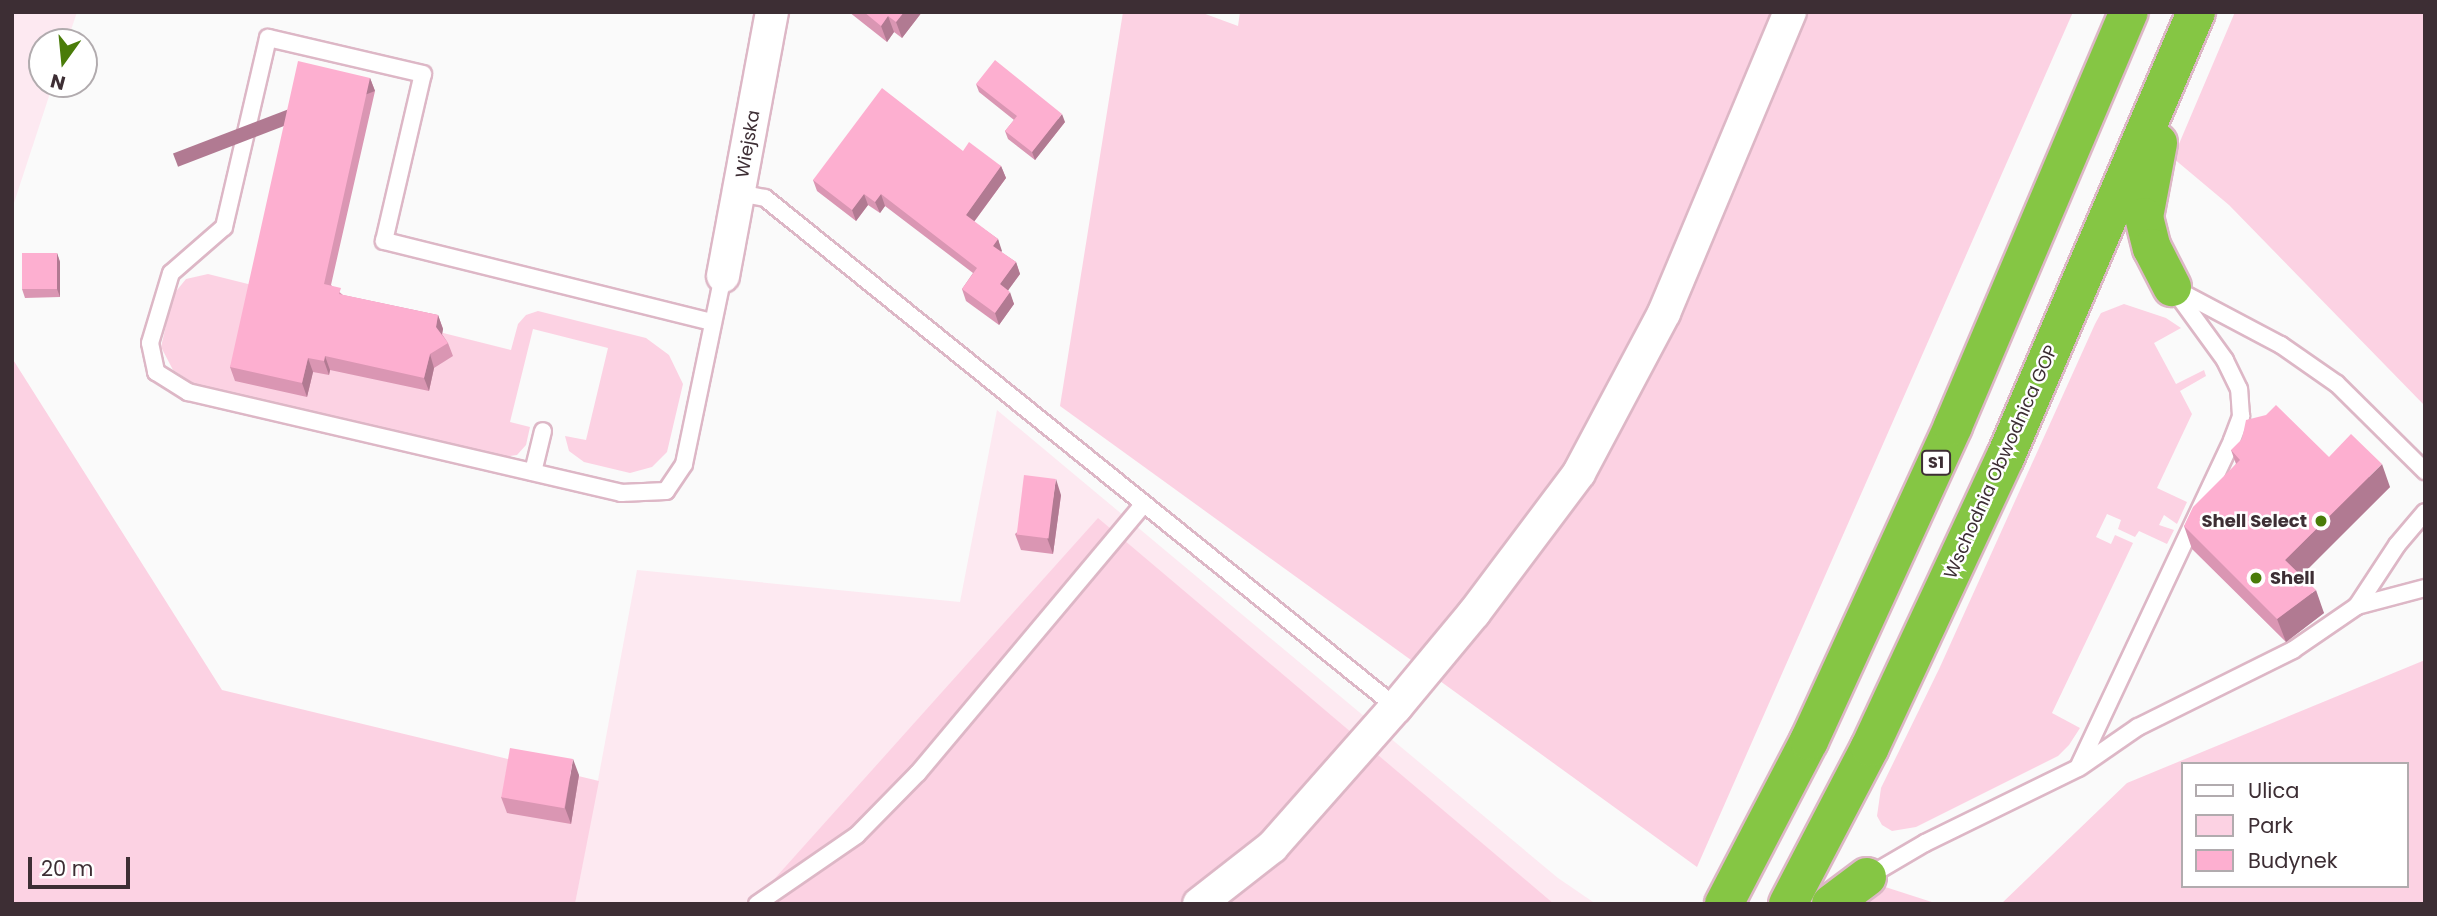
<!DOCTYPE html>
<html>
<head>
<meta charset="utf-8">
<style>
  body { margin:0 }
  #map { position:relative; width:2437px; height:916px; overflow:hidden; background:#fafafa; font-family:Poppins,sans-serif }
  div>[style] { position:absolute }
  [style*='--x'] { left:calc(var(--x)*1px); top:calc(var(--y)*1px); width:calc(var(--w)*1px); rotate:calc(var(--a)*1deg) }
  .built>* { inset:0; background:#fde9f1 }
  .green>* { inset:0; background:#fcd2e3 }
  .roads { filter:drop-shadow(2px 0 #ddb7c6) drop-shadow(-2px 0 #ddb7c6) drop-shadow(0 2px #ddb7c6) drop-shadow(0 -2px #ddb7c6) }
  .lane>* { height:16px; margin:-8px; padding:0 8px; transform-origin:8px; border-radius:8px; background:#fff }
  .street>* { height:32px; margin:-16px; padding:0 16px; transform-origin:16px; border-radius:16px; background:#fff }
  .highway>* { height:38px; margin:-19px; padding:0 19px; transform-origin:19px; border-radius:19px; background:#85c644 }
  .wall>* { inset:0; background:#da96b3 }
  .shaded-wall>* { inset:0; background:#b17a92; transform-origin:0 0 }
  .building>* { inset:0; background:#fdafd0; transform-origin:0 0 }
  .dots>* { width:19px; height:19px; translate:-50% -50%; box-sizing:border-box; border:4px solid #fff; border-radius:50% }
  span { translate:-50% -50%; white-space:nowrap; text-align:center; line-height:1.15; -webkit-text-stroke:5px #fff; paint-order:stroke }
  .shield-label span { padding:2px 5px; background:#fff; border:2px solid; border-radius:5px; -webkit-text-stroke-width:0 }
  .shield-label { font-size:16px; color:#3d2e34; font-weight:700 }
  .street-label { font-size:18px; color:#3d2e34 }
  .poi-label { font-size:18px; color:#3d2e34; font-weight:700 }
  .right { translate:-100% -50%; text-align:right }
  .left { translate:0 -50%; text-align:left }
  .frame { position:absolute; inset:0; border:14px solid #3d2e34; pointer-events:none }
  .legend { position:absolute; left:2181px; top:762px; width:228px; height:126px; box-sizing:border-box; background:#fff; border:2px solid #b1abae; margin:0; padding:9px 12px; list-style:none; font-size:21px; color:#3d2e34 }
  .legend li { display:flex; align-items:center; gap:14px; height:35px }
  .legend b { width:35px; border:2px solid #b1abae }
  .north { position:absolute; left:28px; top:28px; width:70px; height:70px; box-sizing:border-box; background:#fff; border:2px solid #b1abae; border-radius:50%; rotate:195deg; font-size:19px; font-weight:700; line-height:28px; text-align:center; color:#3d2e34 }
  .north::after { content:''; display:block; margin:auto; width:24px; height:32px; background:#4a7c09; clip-path:polygon(50% 0,100% 100%,50% 72%,0 100%) }
  .scale { position:absolute; left:28px; top:857px; width:102px; height:32px; box-sizing:border-box; border:4px solid #3d2e34; border-top:0; padding-left:9px; font-size:21px; line-height:24px; white-space:nowrap; color:#3d2e34; -webkit-text-stroke:5px #fff; paint-order:stroke }
</style>
</head>
<body>
<div id="map">
  <div class="built">
    <div style="clip-path:polygon(12px 12px,77px 12px,67px 42px,42px 42px,42px 84px,53px 84px,12px 209px)"></div>
    <div style="clip-path:polygon(997px 410px,1558px 878px,1596px 904px,575px 904px,637px 570px,960px 602px)"></div>
  </div>
  <div class="green">
    <div style="clip-path:polygon(1123px 12px,1200px 12px,1238px 26px,1240px 12px,2073px 12px,1697px 867px,1060px 406px)"></div>
    <div style="clip-path:polygon(2235px 12px,2425px 12px,2425px 406px,2229px 205px,2173px 158px)"></div>
    <div style="clip-path:polygon(208px 274px,511px 350px,518px 324px,526px 315px,538px 311px,646px 338px,669px 355px,683px 384px,667px 452px,652px 467px,630px 473px,584px 462px,569px 451px,565px 436px,586px 440px,608px 348px,533px 329px,510px 422px,530px 427px,526px 445px,517px 455px,502px 457px,196px 385px,173px 370px,161px 347px,173px 295px,186px 279px)"></div>
    <div style="clip-path:polygon(2124px 304px,2166px 318px,2181px 328px,2154px 343px,2176px 384px,2204px 370px,2206px 376px,2180px 391px,2192px 414px,2157px 488px,2187px 502px,2177px 524px,2164px 515px,2159px 525px,2174px 530px,2167px 544px,2139px 531px,2135px 537px,2118px 529px,2121px 520px,2107px 514px,2096px 537px,2111px 544px,2115px 535px,2133px 543px,2052px 713px,2080px 728px,2069px 745px,2058px 756px,1916px 827px,1892px 831px,1882px 825px,1877px 816px,1881px 788px,1940px 667px,2095px 324px,2101px 313px)"></div>
    <div style="clip-path:polygon(12px 358px,222px 690px,599px 781px,575px 904px,12px 904px)"></div>
    <div style="clip-path:polygon(1098px 518px,1554px 904px,752px 904px)"></div>
    <div style="clip-path:polygon(evenodd,2425px 660px,2425px 904px,2001px 904px,2127px 783px,2425px 660px,2183px 764px,2407px 764px,2407px 886px,2183px 886px,2183px 764px)"></div>
    <div style="clip-path:polygon(1876px 884px,1938px 904px,1864px 904px)"></div>
  </div>
  <div class="roads">
    <div class="lane">
      <div style="--x:739;--y:193;--w:26;--a:11"></div>
      <div style="--x:765;--y:198;--w:811;--a:38.89"></div>
      <div style="--x:2177;--y:290;--w:118;--a:27.9"></div>
      <div style="--x:2281;--y:345;--w:68;--a:34.9"></div>
      <div style="--x:2337;--y:384;--w:124;--a:44.7"></div>
      <div style="--x:712;--y:322;--w:338;--a:-166.1"></div>
      <div style="--x:384;--y:241;--w:171;--a:-76.9"></div>
      <div style="--x:423;--y:74;--w:159;--a:-166.9"></div>
      <div style="--x:268;--y:38;--w:194;--a:103.1"></div>
      <div style="--x:224;--y:227;--w:70;--a:139"></div>
      <div style="--x:171;--y:273;--w:73;--a:106.7"></div>
      <div style="--x:150;--y:343;--w:30;--a:78"></div>
      <div style="--x:156;--y:372;--w:38;--a:32"></div>
      <div style="--x:188;--y:392;--w:445;--a:13.1"></div>
      <div style="--x:621;--y:493;--w:45;--a:-2.5"></div>
      <div style="--x:666;--y:491;--w:32;--a:-56"></div>
      <div style="--x:684;--y:464;--w:192;--a:-78.3"></div>
      <div style="--x:533;--y:472;--w:42;--a:-76.3"></div>
      <div style="--x:2357;--y:606;--w:70;--a:-14.8"></div>
      <div style="--x:2080;--y:767;--w:70;--a:-34.6"></div>
      <div style="--x:2138;--y:727;--w:173;--a:-26.4"></div>
      <div style="--x:2293;--y:650;--w:78;--a:-34.5"></div>
      <div style="--x:2357;--y:606;--w:73;--a:-56.7"></div>
      <div style="--x:2397;--y:545;--w:43;--a:-49.7"></div>
      <div style="--x:1867;--y:877;--w:67;--a:-30.4"></div>
      <div style="--x:1925;--y:843;--w:170;--a:-26.1"></div>
      <div style="--x:2078;--y:768;--w:362;--a:-64.8"></div>
      <div style="--x:2232;--y:440;--w:26;--a:-69"></div>
      <div style="--x:2241;--y:416;--w:27;--a:-94"></div>
      <div style="--x:2239;--y:389;--w:32;--a:-116"></div>
      <div style="--x:2225;--y:360;--w:90;--a:-126"></div>
      <div style="--x:757;--y:904;--w:121;--a:-34.6"></div>
      <div style="--x:857;--y:835;--w:87;--a:-45.5"></div>
      <div style="--x:918;--y:773;--w:351;--a:-50"></div>
    </div>
    <div class="street">
      <div style="--x:723;--y:276;--w:269;--a:-79.5"></div>
      <div style="--x:1199;--y:904;--w:93;--a:-38"></div>
      <div style="--x:1272;--y:847;--w:187;--a:-48.5"></div>
      <div style="--x:1396;--y:707;--w:122;--a:-50.3"></div>
      <div style="--x:1474;--y:613;--w:175;--a:-53.1"></div>
      <div style="--x:1579;--y:473;--w:181;--a:-62"></div>
      <div style="--x:1664;--y:313;--w:326;--a:-67.3"></div>
    </div>
    <div class="highway">
      <div style="--x:2158;--y:143;--w:75;--a:100.7"></div>
      <div style="--x:2144;--y:217;--w:32;--a:76"></div>
      <div style="--x:2152;--y:248;--w:44;--a:62.9"></div>
      <div style="--x:1724;--y:904;--w:184;--a:-62.5"></div>
      <div style="--x:1809;--y:741;--w:346;--a:-65.4"></div>
      <div style="--x:1953;--y:426;--w:450;--a:-67"></div>
      <div style="--x:1788;--y:904;--w:177;--a:-62.4"></div>
      <div style="--x:1870;--y:747;--w:319;--a:-65"></div>
      <div style="--x:2005;--y:458;--w:485;--a:-66.8"></div>
      <div style="--x:1831;--y:904;--w:45;--a:-36.9"></div>
    </div>
  </div>
  <div class="wall">
    <div style="clip-path:polygon(849px 12px,922px 12px,902px 38px,894px 32px,887px 42px)"></div>
    <div style="clip-path:polygon(370px 78px,375px 91px,331px 285px,343px 295px,438px 315px,443px 329px,442px 334px,448px 343px,453px 356px,434px 368px,429px 391px,330px 370px,329px 375px,313px 372px,307px 397px,235px 381px,230px 367px)"></div>
    <div style="clip-path:polygon(976px 84px,1065px 122px,1035px 160px,1008px 139px,1005px 131px,1014px 120px,979px 92px)"></div>
    <div style="clip-path:polygon(963px 151px,1001px 166px,1006px 178px,974px 222px,998px 239px,1001px 252px,1016px 262px,1020px 274px,1008px 290px,1014px 304px,999px 325px,966px 301px,962px 289px,973px 273px,885px 206px,880px 213px,868px 205px,856px 221px,817px 191px,813px 180px)"></div>
    <div style="clip-path:polygon(57px 253px,60px 262px,60px 297px,25px 298px,22px 289px)"></div>
    <div style="clip-path:polygon(2231px 450px,2329px 457px,2390px 487px,2301px 575px,2324px 613px,2286px 642px,2192px 549px,2184px 526px,2236px 464px)"></div>
    <div style="clip-path:polygon(1061px 495px,1053px 554px,1021px 550px,1015px 534px)"></div>
    <div style="clip-path:polygon(579px 775px,571px 824px,507px 813px,501px 797px)"></div>
  </div>
  <div class="shaded-wall">
    <div style="clip-path:polygon(904px 12px,922px 12px,902px 38px,896px 22px)"></div>
    <div style="clip-path:polygon(888px 16px,894px 32px,887px 42px,881px 26px)"></div>
    <div style="left:370px;top:78px;width:14px;height:211px;rotate:69deg"></div>
    <div style="clip-path:polygon(1062px 114px,1065px 122px,1035px 160px,1032px 152px)"></div>
    <div style="clip-path:polygon(1001px 166px,1006px 178px,970px 227px,966px 215px)"></div>
    <div style="clip-path:polygon(864px 194px,868px 205px,856px 221px,852px 210px)"></div>
    <div style="clip-path:polygon(881px 194px,885px 206px,880px 213px,875px 202px)"></div>
    <div style="clip-path:polygon(998px 239px,1002px 251px,997px 257px,993px 246px)"></div>
    <div style="clip-path:polygon(57px 253px,60px 262px,60px 297px,57px 289px)"></div>
    <div style="clip-path:polygon(1016px 262px,1020px 274px,1004px 296px,1000px 284px)"></div>
    <div style="clip-path:polygon(1010px 292px,1014px 304px,999px 325px,995px 313px)"></div>
    <div style="clip-path:polygon(438px 315px,443px 329px,441px 340px,436px 327px)"></div>
    <div style="clip-path:polygon(430px 354px,434px 368px,429px 391px,424px 378px)"></div>
    <div style="clip-path:polygon(325px 356px,330px 370px,329px 375px,324px 361px)"></div>
    <div style="clip-path:polygon(308px 358px,313px 372px,307px 397px,302px 383px)"></div>
    <div style="clip-path:polygon(2382px 464px,2390px 487px,2294px 583px,2285px 560px)"></div>
    <div style="clip-path:polygon(1056px 479px,1061px 495px,1053px 554px,1047px 538px)"></div>
    <div style="clip-path:polygon(2316px 590px,2324px 613px,2286px 642px,2277px 619px)"></div>
    <div style="clip-path:polygon(573px 759px,579px 775px,571px 824px,565px 808px)"></div>
  </div>
  <div class="building">
    <div style="clip-path:polygon(864px 12px,904px 12px,896px 22px,888px 16px,881px 26px)"></div>
    <div style="clip-path:polygon(995px 60px,1062px 114px,1032px 152px,1005px 131px,1017px 116px,976px 84px)"></div>
    <div style="clip-path:polygon(298px 61px,370px 78px,324px 284px,341px 288px,339px 294px,438px 315px,436px 327px,448px 343px,430px 354px,424px 378px,325px 356px,324px 361px,308px 358px,302px 383px,230px 367px)"></div>
    <div style="clip-path:polygon(882px 88px,963px 151px,969px 142px,1001px 166px,966px 215px,998px 239px,993px 246px,1016px 262px,1000px 284px,1010px 292px,995px 313px,962px 289px,977px 268px,881px 194px,875px 202px,864px 194px,852px 210px,813px 180px)"></div>
    <div style="left:57px;top:253px;width:36px;height:35px;rotate:90deg"></div>
    <div style="clip-path:polygon(2276px 405px,2329px 457px,2351px 434px,2382px 464px,2285px 560px,2316px 590px,2277px 619px,2184px 526px,2193px 507px,2240px 460px,2231px 450px,2242px 439px,2246px 420px,2266px 415px)"></div>
    <div style="left:1024px;top:475px;width:32px;height:60px;rotate:7deg"></div>
    <div style="left:510px;top:748px;width:64px;height:50px;rotate:10deg"></div>
  </div>
  <div class="dots">
    <div style="left:2321px;top:521px;background:#4a7c09"></div>
    <div style="left:2256px;top:578px;background:#4a7c09"></div>
  </div>
  <div class="shield-label">
    <span style="left:1936px;top:463px">S1</span>
  </div>
  <div class="street-label">
    <span style="left:748px;top:144px;rotate:-80deg">Wiejska</span>
    <span style="left:2001px;top:462px;rotate:-66deg">Wschodnia Obwodnica GOP</span>
  </div>
  <div class="poi-label">
    <span class="right" style="left:2307px;top:521px">Shell Select</span>
    <span class="left" style="left:2270px;top:578px">Shell</span>
  </div>
  <div class="frame"></div>
  <ul class="legend">
  <li><b style="height:9px;background:#fff"></b>Ulica</li>
  <li><b style="height:19px;background:#fcd2e3"></b>Park</li>
  <li><b style="height:19px;background:#fdafd0"></b>Budynek</li>
  </ul>
  <div class="north">N</div>
  <div class="scale">20 m</div>
</div>
</body>
</html>
